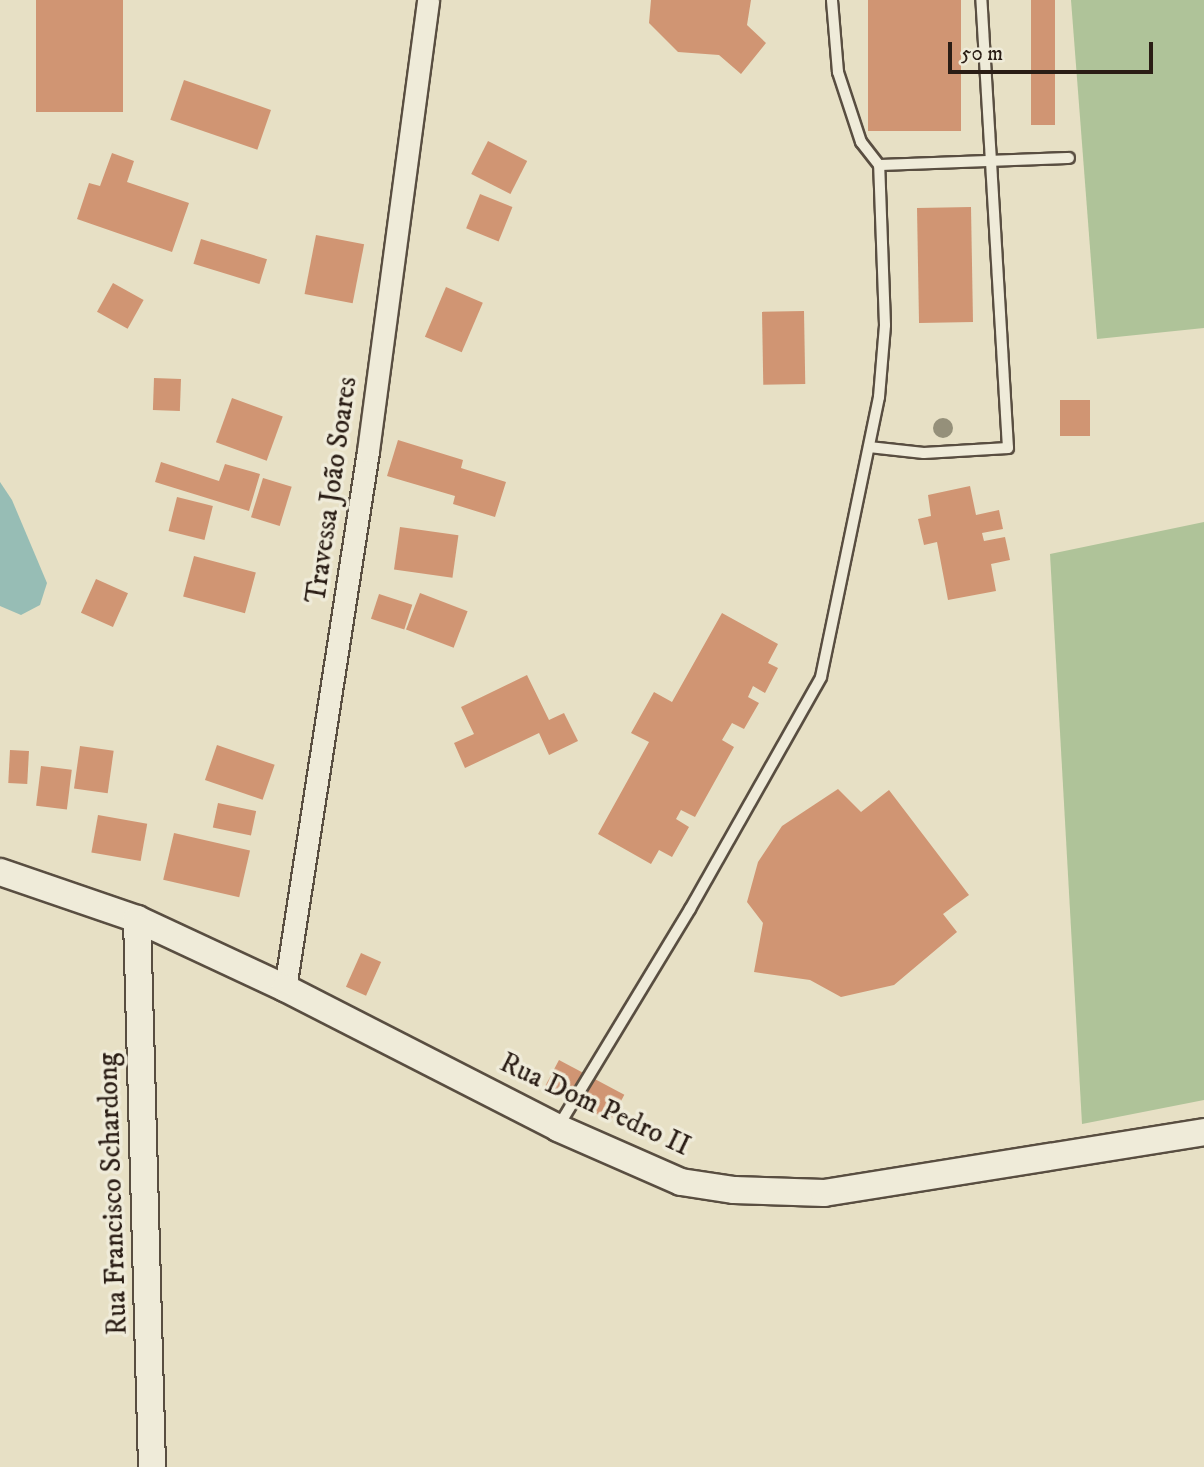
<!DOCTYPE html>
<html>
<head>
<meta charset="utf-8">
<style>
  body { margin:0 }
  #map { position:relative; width:1204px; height:1467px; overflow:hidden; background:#e7e0c5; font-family:"IM FELL DW Pica",serif }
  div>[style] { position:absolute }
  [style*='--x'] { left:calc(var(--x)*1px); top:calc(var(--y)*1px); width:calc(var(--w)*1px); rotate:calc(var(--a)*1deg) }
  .green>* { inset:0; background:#afc399 }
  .water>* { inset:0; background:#97bdb5 }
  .building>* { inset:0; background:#d09573; transform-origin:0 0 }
  .roads { filter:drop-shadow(2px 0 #594e41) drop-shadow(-2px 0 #594e41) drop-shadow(0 2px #594e41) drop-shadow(0 -2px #594e41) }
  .service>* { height:10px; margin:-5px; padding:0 5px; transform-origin:5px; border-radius:5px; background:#efebd9 }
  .minor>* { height:21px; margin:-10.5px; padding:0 10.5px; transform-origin:10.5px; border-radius:10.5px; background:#efebd9 }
  .tertiary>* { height:26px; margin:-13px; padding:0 13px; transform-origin:13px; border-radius:13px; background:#efebd9 }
  .trees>* { width:20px; height:20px; margin:-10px; border-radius:50%; background:#95907a }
  span { translate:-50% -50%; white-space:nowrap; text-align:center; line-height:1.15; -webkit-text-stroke:7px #efebd9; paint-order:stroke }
  .street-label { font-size:28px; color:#2a1d15 }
  .scale { position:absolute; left:948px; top:42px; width:205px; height:32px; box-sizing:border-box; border:4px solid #2a1d15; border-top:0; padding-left:9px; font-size:21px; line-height:24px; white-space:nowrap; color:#2a1d15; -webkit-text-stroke:5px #efebd9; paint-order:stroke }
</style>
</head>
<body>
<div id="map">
  <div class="green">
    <div style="clip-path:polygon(1071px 0,1204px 0,1204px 328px,1097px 339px)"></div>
    <div style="clip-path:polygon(1204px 522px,1204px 1100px,1082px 1124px,1050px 554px)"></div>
  </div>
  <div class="water">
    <div style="clip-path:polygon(0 482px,12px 500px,47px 583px,40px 605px,21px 615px,0 606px)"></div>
  </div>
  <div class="building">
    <div style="left:36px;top:0;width:87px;height:112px"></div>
    <div style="clip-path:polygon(651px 0,751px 0,747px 25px,766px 43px,741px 74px,719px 55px,678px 52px,649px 23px)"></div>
    <div style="left:868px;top:0;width:93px;height:131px"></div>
    <div style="left:1031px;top:0;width:24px;height:125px"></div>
    <div style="left:184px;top:80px;width:92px;height:42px;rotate:19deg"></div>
    <div style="left:488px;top:141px;width:44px;height:37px;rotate:27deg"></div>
    <div style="clip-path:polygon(112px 153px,134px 161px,127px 182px,189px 203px,172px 252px,77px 219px,89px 183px,100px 186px)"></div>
    <div style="left:480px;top:194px;width:35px;height:37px;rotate:22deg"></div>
    <div style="left:971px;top:207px;width:115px;height:54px;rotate:89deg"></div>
    <div style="left:316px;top:235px;width:49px;height:60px;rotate:11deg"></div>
    <div style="left:201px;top:239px;width:69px;height:26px;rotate:17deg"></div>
    <div style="left:113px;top:283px;width:35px;height:33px;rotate:29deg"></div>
    <div style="left:446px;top:287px;width:40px;height:54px;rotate:23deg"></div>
    <div style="left:804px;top:311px;width:73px;height:42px;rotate:89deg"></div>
    <div style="left:154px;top:378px;width:27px;height:32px;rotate:2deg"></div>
    <div style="left:232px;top:398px;width:54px;height:47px;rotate:20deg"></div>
    <div style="left:1060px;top:400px;width:30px;height:36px"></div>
    <div style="clip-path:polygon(398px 440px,463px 460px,461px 468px,506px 482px,495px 517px,453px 504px,455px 496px,387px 476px)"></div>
    <div style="clip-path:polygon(161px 462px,219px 481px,225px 464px,260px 474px,249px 511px,155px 482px)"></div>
    <div style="left:263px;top:478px;width:30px;height:41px;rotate:17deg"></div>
    <div style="clip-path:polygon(970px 486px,976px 515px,999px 510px,1003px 529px,982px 533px,984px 541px,1005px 537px,1010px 560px,991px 564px,996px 591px,948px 600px,937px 542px,924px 545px,918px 519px,931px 516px,928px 495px)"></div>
    <div style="left:177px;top:497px;width:37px;height:35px;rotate:14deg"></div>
    <div style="left:400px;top:527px;width:59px;height:43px;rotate:8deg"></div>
    <div style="left:194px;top:556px;width:64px;height:42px;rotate:15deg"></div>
    <div style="left:96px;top:579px;width:35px;height:37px;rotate:24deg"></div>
    <div style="left:420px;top:593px;width:51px;height:39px;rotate:21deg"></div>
    <div style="left:379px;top:594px;width:35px;height:26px;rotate:18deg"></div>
    <div style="clip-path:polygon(722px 613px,778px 644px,768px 663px,778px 668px,765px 693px,753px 686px,748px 697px,759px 703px,744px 729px,732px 723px,722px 740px,734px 747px,695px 817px,681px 810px,676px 819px,689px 827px,672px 857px,659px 850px,651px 864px,598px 834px,649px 742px,631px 733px,654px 692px,672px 702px)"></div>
    <div style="clip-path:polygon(527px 675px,549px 720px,564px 713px,578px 741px,549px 755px,539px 733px,465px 768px,454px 743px,474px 734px,461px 707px)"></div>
    <div style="left:217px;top:745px;width:61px;height:37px;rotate:19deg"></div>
    <div style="left:80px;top:746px;width:34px;height:43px;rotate:8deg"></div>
    <div style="left:10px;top:750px;width:19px;height:33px;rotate:3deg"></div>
    <div style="left:41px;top:766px;width:31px;height:40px;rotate:7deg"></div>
    <div style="clip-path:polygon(838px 789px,861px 812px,889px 790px,969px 895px,943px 914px,957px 932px,894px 985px,841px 997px,810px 980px,754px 972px,763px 923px,747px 902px,758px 862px,782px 826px)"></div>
    <div style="left:218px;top:803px;width:39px;height:25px;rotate:12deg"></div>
    <div style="left:98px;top:815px;width:50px;height:38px;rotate:10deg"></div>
    <div style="left:174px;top:833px;width:78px;height:48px;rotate:13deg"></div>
    <div style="left:361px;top:953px;width:22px;height:37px;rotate:24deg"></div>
    <div style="left:559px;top:1060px;width:74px;height:30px;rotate:28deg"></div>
  </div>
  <div class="roads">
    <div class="service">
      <div style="--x:879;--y:165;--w:190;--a:-2.1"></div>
      <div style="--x:869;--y:447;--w:55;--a:6.2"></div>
      <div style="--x:924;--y:453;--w:84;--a:-3.4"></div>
      <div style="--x:1008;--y:448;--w:449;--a:-93.4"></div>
      <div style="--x:558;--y:1127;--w:255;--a:-58.8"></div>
      <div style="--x:690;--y:909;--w:266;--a:-60.5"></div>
      <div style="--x:821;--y:677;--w:286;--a:-78.3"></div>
      <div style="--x:879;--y:397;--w:72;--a:-85.2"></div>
      <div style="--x:885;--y:325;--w:160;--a:-92.1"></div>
      <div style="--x:879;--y:165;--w:29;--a:-128"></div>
      <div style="--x:861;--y:142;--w:74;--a:-108.2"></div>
      <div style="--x:838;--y:72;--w:72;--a:-94.8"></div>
    </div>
    <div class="minor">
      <div style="--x:285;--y:988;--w:543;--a:-81.21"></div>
      <div style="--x:368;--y:451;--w:455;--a:-82.4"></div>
    </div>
    <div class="tertiary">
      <div style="--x:0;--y:872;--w:145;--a:18.9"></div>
      <div style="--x:137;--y:919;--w:163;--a:25"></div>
      <div style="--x:285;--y:988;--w:307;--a:27.1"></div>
      <div style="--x:558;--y:1128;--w:134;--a:23.7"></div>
      <div style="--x:681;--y:1182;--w:54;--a:8.6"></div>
      <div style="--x:734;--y:1190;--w:90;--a:1.9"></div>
      <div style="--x:824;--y:1193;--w:385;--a:-9.1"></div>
      <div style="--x:137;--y:919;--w:548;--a:88.43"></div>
    </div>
  </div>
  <div class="trees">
    <div style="left:943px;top:428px"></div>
  </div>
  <div class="street-label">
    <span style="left:332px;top:490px;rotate:-82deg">Travessa João Soares</span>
    <span style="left:595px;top:1105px;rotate:25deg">Rua Dom Pedro II</span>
    <span style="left:113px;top:1194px;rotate:-92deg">Rua Francisco Schardong</span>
  </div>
  <div class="scale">50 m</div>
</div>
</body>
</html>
